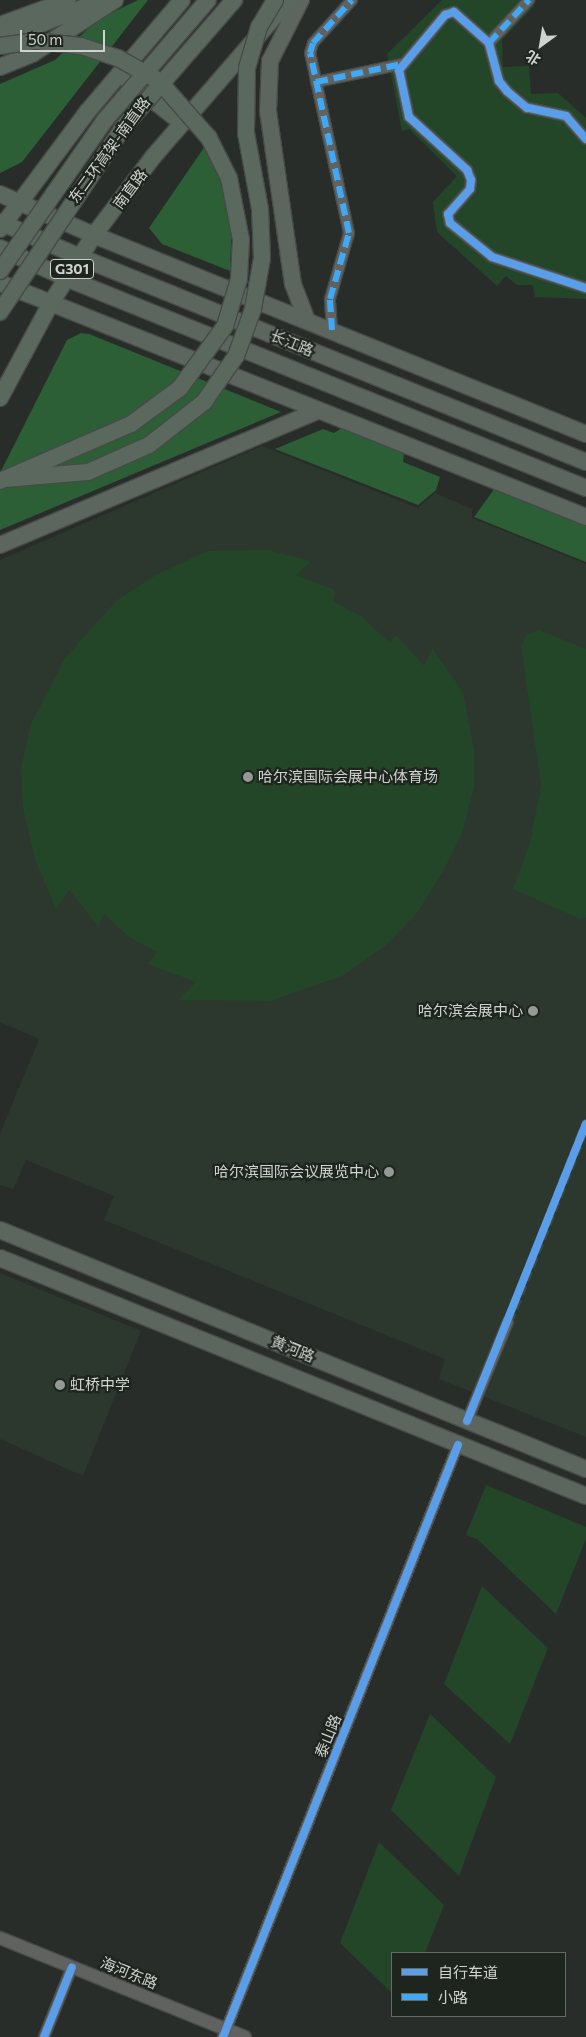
<!DOCTYPE html>
<html>
<head>
<meta charset="utf-8">
<style>
  body { margin:0 }
  #map { position:relative; width:586px; height:2037px; overflow:hidden; background:#282d29; font-family:Commissioner,"Noto Sans SC",sans-serif }
  div>[style] { position:absolute }
  [style*='--x'] { left:calc(var(--x)*1px); top:calc(var(--y)*1px); width:calc(var(--w)*1px); rotate:calc(var(--a)*1deg) }
  .built>* { inset:0; background:#2c372e }
  .green>* { inset:0; background:#234629 }
  .forest>* { inset:0; background:#2c5f36 }
  .minor-tunnel>* { height:10px; margin-top:-5px; transform-origin:0; background:repeating-linear-gradient(90deg,#414642 0 10px,transparent 0 15px) }
  .roads { filter:drop-shadow(1px 0 #474a47) drop-shadow(-1px 0 #474a47) drop-shadow(0 1px #474a47) drop-shadow(0 -1px #474a47) }
  .minor>* { height:10px; margin:-5px; padding:0 5px; transform-origin:5px; border-radius:5px; background:#5f625f }
  .tertiary>* { height:12px; margin:-6px; padding:0 6px; transform-origin:6px; border-radius:6px; background:#5f625f }
  .primary>* { height:16px; margin:-8px; padding:0 8px; transform-origin:8px; border-radius:8px; background:#5c665e }
  .trunk>* { height:16px; margin:-8px; padding:0 8px; transform-origin:8px; border-radius:8px; background:#5b685e }
  .bridges { filter:drop-shadow(1px 0 #474a47) drop-shadow(-1px 0 #474a47) drop-shadow(0 1px #474a47) drop-shadow(0 -1px #474a47) }
  .trunk-bridge>* { height:16px; margin:-8px; padding:0 8px; transform-origin:8px; border-radius:8px; background:#5b685e }
  .quiet>* { height:6px; margin-top:-3px; transform-origin:0; background:repeating-linear-gradient(90deg,#3fa9f5 0 12px,transparent 0 18px) }
  .cycleway>* { height:8px; margin:-4px; padding:0 4px; transform-origin:4px; border-radius:4px; background:#5a9eea }
  .dots>* { width:14px; height:14px; translate:-50% -50%; box-sizing:border-box; border:2px solid #1e241e; border-radius:50% }
  span { translate:-50% -50%; white-space:nowrap; text-align:center; line-height:1.15; -webkit-text-stroke:4.5px #1e241e; paint-order:stroke }
  .shield-label span { padding:1px 4px; background:#1e241e; border:1px solid; border-radius:4px; -webkit-text-stroke-width:0 }
  .shield-label { font-size:14px; color:#cfd3cf; font-weight:700 }
  .street-label { font-size:15px; color:#cfd3cf }
  .poi-label { font-size:15px; color:#cfd3cf }
  .left { translate:0 -50%; text-align:left }
  .right { translate:-100% -50%; text-align:right }
  .legend { position:absolute; left:391px; top:1952px; width:175px; height:65px; box-sizing:border-box; background:#1e241e; border:1px solid #656a65; margin:0; padding:6px 9px; list-style:none; font-size:15px; color:#cfd3cf }
  .legend li { display:flex; align-items:center; gap:10px; height:25px }
  .legend b { width:25px; border:1px solid #656a65 }
  .north { position:absolute; left:516px; top:20px; width:50px; height:50px; -webkit-text-stroke:4px #1e241e; paint-order:stroke; rotate:212deg; font-size:14px; font-weight:700; line-height:20px; text-align:center; color:#cfd3cf }
  .north::after { content:''; display:block; margin:auto; width:18px; height:22px; background:#cfd3cf; clip-path:polygon(50% 0,100% 100%,50% 72%,0 100%) }
  .scale { position:absolute; left:20px; top:30px; width:85px; height:22px; box-sizing:border-box; border:2px solid #cfd3cf; border-top:0; padding-left:6px; font-size:15px; line-height:18px; white-space:nowrap; color:#cfd3cf; -webkit-text-stroke:4px #1e241e; paint-order:stroke }
</style>
</head>
<body>
<div id="map">
  <div class="built">
    <div style="clip-path:polygon(262px 446px,418px 508px,435px 493px,472px 509px,472px 518px,586px 564px,586px 1437px,439px 1379px,445px 1359px,104px 1220px,114px 1196px,26px 1160px,13px 1189px,0 1185px,0 1134px,39px 1039px,0 1022px,0 560px)"></div>
    <div style="clip-path:polygon(0 1273px,141px 1331px,83px 1476px,0 1439px)"></div>
  </div>
  <div class="green">
    <div style="clip-path:polygon(442px 0,528px 0,534px 6px,502px 40px,503px 67px,529px 66px,531px 94px,558px 93px,586px 118px,586px 299px,535px 297px,533px 285px,517px 285px,506px 276px,497px 286px,437px 232px,433px 202px,457px 176px,409px 129px,402px 131px,387px 54px)"></div>
    <div style="clip-path:polygon(268px 550px,311px 561px,296px 575px,335px 590px,333px 601px,363px 618px,390px 643px,396px 635px,424px 666px,432px 648px,463px 692px,474px 750px,474px 787px,462px 833px,445px 868px,417px 913px,385px 946px,342px 976px,270px 1001px,178px 1000px,196px 982px,148px 964px,157px 952px,129px 937px,104px 914px,98px 926px,69px 890px,56px 909px,35px 859px,23px 808px,21px 768px,31px 724px,65px 658px,117px 600px,156px 575px,207px 551px)"></div>
    <div style="clip-path:polygon(539px 630px,586px 649px,586px 918px,580px 919px,513px 889px,529px 846px,541px 786px,521px 646px,525px 636px)"></div>
    <div style="clip-path:polygon(486px 1485px,586px 1527px,586px 1539px,556px 1614px,477px 1539px,466px 1535px)"></div>
    <div style="clip-path:polygon(482px 1586px,548px 1648px,510px 1744px,444px 1684px)"></div>
    <div style="clip-path:polygon(430px 1714px,496px 1777px,459px 1876px,391px 1810px)"></div>
    <div style="clip-path:polygon(379px 1842px,444px 1905px,425px 1953px,392px 1953px,392px 1993px,340px 1943px)"></div>
  </div>
  <div class="forest">
    <div style="clip-path:polygon(138px 0,148px 0,22px 162px,0 173px,0 84px,55px 60px,97px 20px)"></div>
    <div style="clip-path:polygon(205px 146px,227px 195px,232px 220px,230px 271px,162px 244px,149px 228px)"></div>
    <div style="clip-path:polygon(81px 333px,89px 334px,281px 412px,0 530px,0 473px,67px 340px)"></div>
    <div style="clip-path:polygon(342px 428px,404px 454px,403px 462px,440px 477px,436px 490px,418px 505px,275px 449px,323px 429px,334px 433px)"></div>
    <div style="clip-path:polygon(495px 488px,586px 525px,586px 562px,474px 517px)"></div>
  </div>
  <div class="minor-tunnel">
    <div style="--x:508;--y:1322;--w:213;--a:-68.5"></div>
  </div>
  <div class="roads">
    <div class="minor">
      <div style="--x:489;--y:43;--w:59;--a:-47.1"></div>
      <div style="--x:316;--y:82;--w:88;--a:-11.8"></div>
      <div style="--x:586;--y:139;--w:30;--a:-131"></div>
      <div style="--x:566;--y:116;--w:40;--a:-168"></div>
      <div style="--x:527;--y:108;--w:26;--a:-140"></div>
      <div style="--x:507;--y:91;--w:13;--a:-129"></div>
      <div style="--x:499;--y:81;--w:39;--a:-105"></div>
      <div style="--x:489;--y:43;--w:47;--a:-138.5"></div>
      <div style="--x:454;--y:12;--w:9;--a:162"></div>
      <div style="--x:445;--y:15;--w:72;--a:129.9"></div>
      <div style="--x:399;--y:70;--w:48;--a:78"></div>
      <div style="--x:409;--y:117;--w:79;--a:42.4"></div>
      <div style="--x:467;--y:170;--w:11;--a:68"></div>
      <div style="--x:471;--y:180;--w:9;--a:96"></div>
      <div style="--x:470;--y:189;--w:33;--a:131"></div>
      <div style="--x:448;--y:214;--w:9;--a:77"></div>
      <div style="--x:450;--y:223;--w:54;--a:39"></div>
      <div style="--x:492;--y:257;--w:99;--a:18.3"></div>
      <div style="--x:332;--y:330;--w:31;--a:-94"></div>
      <div style="--x:330;--y:299;--w:69;--a:-73.9"></div>
      <div style="--x:349;--y:233;--w:184;--a:-102.2"></div>
      <div style="--x:310;--y:53;--w:10;--a:-73"></div>
      <div style="--x:313;--y:43;--w:58;--a:-47.8"></div>
      <div style="--x:467;--y:1421;--w:107;--a:-67.5"></div>
      <div style="--x:44;--y:2037;--w:75;--a:-68.2"></div>
      <div style="--x:223;--y:2037;--w:637;--a:-68.35"></div>
    </div>
    <div class="tertiary">
      <div style="--x:0;--y:1938;--w:264;--a:22"></div>
    </div>
    <div class="primary">
      <div style="--x:301;--y:0;--w:68;--a:116.9"></div>
      <div style="--x:270;--y:61;--w:50;--a:92.3"></div>
      <div style="--x:268;--y:111;--w:175;--a:81.8"></div>
      <div style="--x:293;--y:284;--w:39;--a:69"></div>
      <div style="--x:94;--y:235;--w:531;--a:22.02"></div>
      <div style="--x:80;--y:257;--w:546;--a:22.05"></div>
      <div style="--x:66;--y:278;--w:561;--a:21.99"></div>
      <div style="--x:51;--y:303;--w:576;--a:21.8"></div>
      <div style="--x:0;--y:545;--w:346;--a:-22.9"></div>
      <div style="--x:0;--y:1230;--w:633;--a:22.19"></div>
      <div style="--x:0;--y:1258;--w:632;--a:22.1"></div>
    </div>
    <div class="trunk">
      <div style="--x:0;--y:25;--w:72;--a:-20.2"></div>
      <div style="--x:0;--y:40;--w:107;--a:-21.3"></div>
      <div style="--x:0;--y:67;--w:35;--a:-22"></div>
      <div style="--x:32;--y:54;--w:99;--a:-33"></div>
      <div style="--x:125;--y:78;--w:73;--a:38.3"></div>
      <div style="--x:0;--y:194;--w:103;--a:23.6"></div>
      <div style="--x:0;--y:222;--w:87;--a:23.6"></div>
      <div style="--x:0;--y:229;--w:147;--a:-53.3"></div>
      <div style="--x:88;--y:111;--w:145;--a:-49.7"></div>
      <div style="--x:0;--y:248;--w:72;--a:24.4"></div>
      <div style="--x:0;--y:283;--w:55;--a:21.4"></div>
      <div style="--x:0;--y:398;--w:108;--a:-61.8"></div>
      <div style="--x:51;--y:303;--w:80;--a:-57.7"></div>
      <div style="--x:94;--y:235;--w:98;--a:-52.9"></div>
      <div style="--x:153;--y:157;--w:208;--a:-49.1"></div>
    </div>
  </div>
  <div class="bridges">
    <div class="trunk-bridge">
      <div style="--x:0;--y:46;--w:36;--a:-8"></div>
      <div style="--x:36;--y:41;--w:45;--a:6.3"></div>
      <div style="--x:81;--y:46;--w:39;--a:18"></div>
      <div style="--x:118;--y:58;--w:47;--a:29.3"></div>
      <div style="--x:159;--y:81;--w:76;--a:48.7"></div>
      <div style="--x:209;--y:138;--w:45;--a:63.4"></div>
      <div style="--x:229;--y:178;--w:63;--a:79"></div>
      <div style="--x:241;--y:240;--w:39;--a:93"></div>
      <div style="--x:239;--y:279;--w:49;--a:106.6"></div>
      <div style="--x:225;--y:326;--w:77;--a:126"></div>
      <div style="--x:180;--y:388;--w:61;--a:143.7"></div>
      <div style="--x:131;--y:424;--w:143;--a:156.5"></div>
      <div style="--x:0;--y:271;--w:184;--a:-55.2"></div>
      <div style="--x:105;--y:120;--w:158;--a:-49.4"></div>
      <div style="--x:0;--y:312;--w:220;--a:-56.3"></div>
      <div style="--x:122;--y:129;--w:171;--a:-49"></div>
      <div style="--x:5;--y:479;--w:83;--a:-4.8"></div>
      <div style="--x:88;--y:472;--w:67;--a:-23.9"></div>
      <div style="--x:149;--y:445;--w:70;--a:-38"></div>
      <div style="--x:204;--y:402;--w:56;--a:-55.2"></div>
      <div style="--x:236;--y:356;--w:50;--a:-70.1"></div>
      <div style="--x:253;--y:309;--w:52;--a:-80"></div>
      <div style="--x:262;--y:258;--w:49;--a:-92.3"></div>
      <div style="--x:260;--y:209;--w:77;--a:-100.4"></div>
      <div style="--x:246;--y:133;--w:65;--a:-89.1"></div>
      <div style="--x:247;--y:68;--w:43;--a:-73.7"></div>
      <div style="--x:259;--y:27;--w:31;--a:-59"></div>
    </div>
  </div>
  <div class="quiet">
    <div style="--x:489;--y:43;--w:59;--a:-47.1"></div>
    <div style="--x:316;--y:82;--w:88;--a:-11.8"></div>
    <div style="--x:332;--y:330;--w:31;--a:-94"></div>
    <div style="--x:330;--y:299;--w:69;--a:-73.9"></div>
    <div style="--x:349;--y:233;--w:184;--a:-102.2"></div>
    <div style="--x:310;--y:53;--w:10;--a:-73"></div>
    <div style="--x:313;--y:43;--w:58;--a:-47.8"></div>
  </div>
  <div class="cycleway">
    <div style="--x:586;--y:139;--w:30;--a:-131"></div>
    <div style="--x:566;--y:116;--w:40;--a:-168"></div>
    <div style="--x:527;--y:108;--w:26;--a:-140"></div>
    <div style="--x:507;--y:91;--w:13;--a:-129"></div>
    <div style="--x:499;--y:81;--w:39;--a:-105"></div>
    <div style="--x:489;--y:43;--w:47;--a:-138.5"></div>
    <div style="--x:454;--y:12;--w:9;--a:162"></div>
    <div style="--x:445;--y:15;--w:72;--a:129.9"></div>
    <div style="--x:399;--y:70;--w:48;--a:78"></div>
    <div style="--x:409;--y:117;--w:79;--a:42.4"></div>
    <div style="--x:467;--y:170;--w:11;--a:68"></div>
    <div style="--x:471;--y:180;--w:9;--a:96"></div>
    <div style="--x:470;--y:189;--w:33;--a:131"></div>
    <div style="--x:448;--y:214;--w:9;--a:77"></div>
    <div style="--x:450;--y:223;--w:54;--a:39"></div>
    <div style="--x:492;--y:257;--w:99;--a:18.3"></div>
    <div style="--x:467;--y:1421;--w:320;--a:-68.2"></div>
    <div style="--x:44;--y:2037;--w:75;--a:-68.2"></div>
    <div style="--x:223;--y:2037;--w:637;--a:-68.35"></div>
  </div>
  <div class="dots">
    <div style="left:248px;top:777px;background:#959995"></div>
    <div style="left:533px;top:1011px;background:#959995"></div>
    <div style="left:389px;top:1172px;background:#959995"></div>
    <div style="left:60px;top:1385px;background:#959995"></div>
  </div>
  <div class="shield-label">
    <span style="left:72px;top:269px">G301</span>
  </div>
  <div class="street-label">
    <span style="left:109px;top:150px;rotate:-54deg">东二环高架-南直路</span>
    <span style="left:130px;top:189px;rotate:-53deg">南直路</span>
    <span style="left:292px;top:343px;rotate:22deg">长江路</span>
    <span style="left:293px;top:1349px;rotate:22deg">黄河路</span>
    <span style="left:328px;top:1736px;rotate:-68deg">泰山路</span>
    <span style="left:129px;top:1973px;rotate:22deg">海河东路</span>
  </div>
  <div class="poi-label">
    <span class="left" style="left:258px;top:777px">哈尔滨国际会展中心体育场</span>
    <span class="right" style="left:523px;top:1011px">哈尔滨会展中心</span>
    <span class="right" style="left:379px;top:1172px">哈尔滨国际会议展览中心</span>
    <span class="left" style="left:70px;top:1385px">虹桥中学</span>
  </div>
  <ul class="legend">
  <li><b style="height:6px;background:#5a9eea"></b>自行车道</li>
  <li><b style="height:6px;background:#3fa9f5"></b>小路</li>
  </ul>
  <div class="north">北</div>
  <div class="scale">50 m</div>
</div>
</body>
</html>
